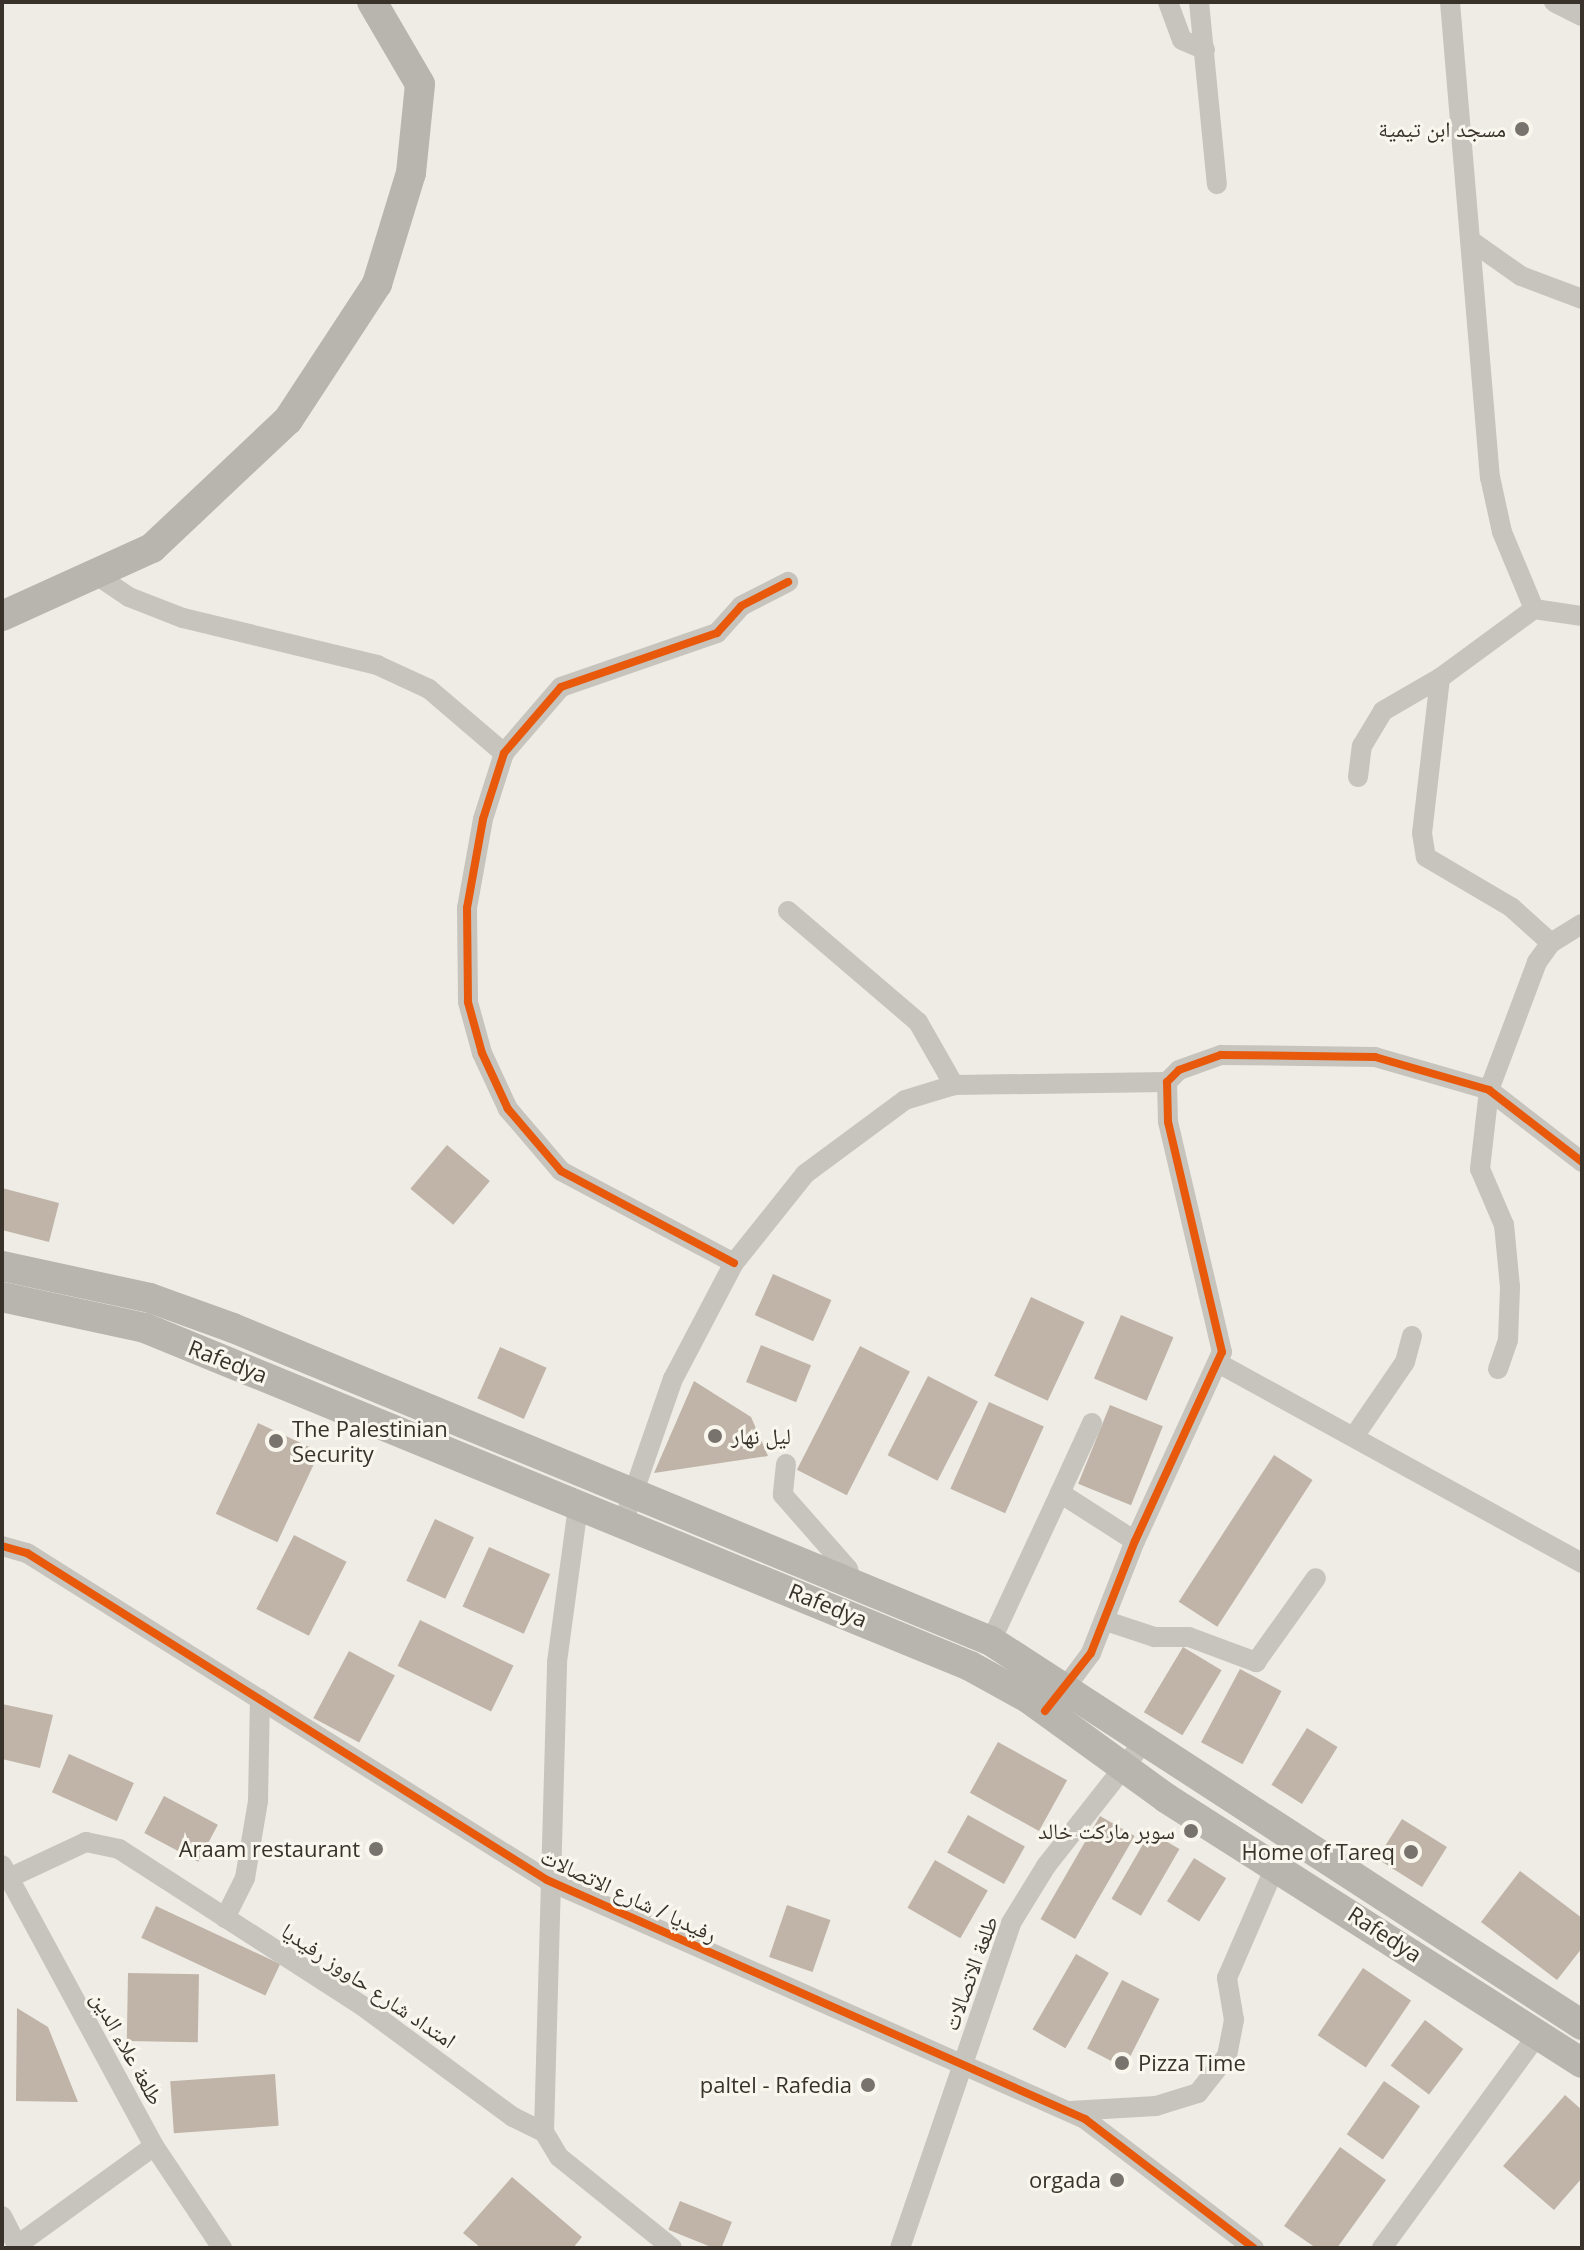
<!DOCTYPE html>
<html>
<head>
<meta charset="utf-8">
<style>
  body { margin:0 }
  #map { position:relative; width:1584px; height:2250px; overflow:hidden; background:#eeece5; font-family:"Open Sans","Noto Naskh Arabic",sans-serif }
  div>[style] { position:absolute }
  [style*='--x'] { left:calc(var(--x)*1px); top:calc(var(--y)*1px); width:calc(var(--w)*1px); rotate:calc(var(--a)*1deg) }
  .building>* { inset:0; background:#c0b4a8; transform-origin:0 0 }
  .street>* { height:20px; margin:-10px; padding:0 10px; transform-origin:10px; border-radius:10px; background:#c7c4be }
  .secondary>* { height:30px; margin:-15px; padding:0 15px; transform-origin:15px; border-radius:15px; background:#b8b4ae }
  .cycleway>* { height:8px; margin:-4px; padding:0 4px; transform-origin:4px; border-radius:4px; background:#e8590c }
  .dots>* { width:22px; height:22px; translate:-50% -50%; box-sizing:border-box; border:4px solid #f9f6ed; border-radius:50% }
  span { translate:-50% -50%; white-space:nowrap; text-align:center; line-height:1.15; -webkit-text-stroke:6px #f9f6ed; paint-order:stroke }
  .poi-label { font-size:22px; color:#38322b }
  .right { translate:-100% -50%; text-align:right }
  .left { translate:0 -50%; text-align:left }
  .street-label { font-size:22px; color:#38322b }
  .frame { position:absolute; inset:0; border:4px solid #38322b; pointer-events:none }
</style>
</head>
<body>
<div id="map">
  <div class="building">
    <div style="left:447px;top:1145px;width:56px;height:57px;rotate:40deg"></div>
    <div style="clip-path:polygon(2px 1188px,59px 1203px,49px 1242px,2px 1230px)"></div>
    <div style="left:773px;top:1274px;width:64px;height:45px;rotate:24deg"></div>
    <div style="left:1031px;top:1297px;width:59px;height:87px;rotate:25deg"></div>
    <div style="left:1121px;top:1315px;width:57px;height:69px;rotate:23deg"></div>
    <div style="left:761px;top:1345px;width:54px;height:40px;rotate:22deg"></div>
    <div style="left:860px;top:1346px;width:56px;height:139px;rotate:27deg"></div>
    <div style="left:500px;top:1347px;width:51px;height:56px;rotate:24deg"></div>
    <div style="left:928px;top:1376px;width:56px;height:89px;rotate:27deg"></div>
    <div style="clip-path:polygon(694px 1381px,751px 1417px,768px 1456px,654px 1473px)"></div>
    <div style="left:989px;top:1402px;width:60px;height:95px;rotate:24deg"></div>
    <div style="left:1110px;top:1405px;width:57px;height:85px;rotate:22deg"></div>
    <div style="left:258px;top:1423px;width:68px;height:100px;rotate:25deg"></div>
    <div style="left:1274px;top:1455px;width:46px;height:175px;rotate:33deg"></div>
    <div style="left:435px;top:1519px;width:43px;height:68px;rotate:25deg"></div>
    <div style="left:294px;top:1535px;width:59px;height:83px;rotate:27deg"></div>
    <div style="left:489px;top:1547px;width:67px;height:65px;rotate:24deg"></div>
    <div style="left:420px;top:1620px;width:104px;height:51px;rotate:26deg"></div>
    <div style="left:1183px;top:1647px;width:45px;height:76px;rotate:31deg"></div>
    <div style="left:349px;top:1651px;width:52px;height:76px;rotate:28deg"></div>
    <div style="left:1240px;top:1669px;width:47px;height:83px;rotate:28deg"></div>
    <div style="clip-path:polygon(2px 1704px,53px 1715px,40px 1768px,2px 1759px)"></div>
    <div style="left:1307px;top:1728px;width:36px;height:67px;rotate:32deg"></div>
    <div style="left:998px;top:1742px;width:79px;height:58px;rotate:29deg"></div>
    <div style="left:69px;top:1754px;width:71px;height:42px;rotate:24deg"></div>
    <div style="left:164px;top:1796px;width:61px;height:42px;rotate:28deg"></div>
    <div style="left:968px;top:1815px;width:65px;height:43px;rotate:29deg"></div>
    <div style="left:1100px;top:1816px;width:40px;height:119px;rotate:30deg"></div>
    <div style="left:1402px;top:1819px;width:53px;height:47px;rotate:32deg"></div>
    <div style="left:1150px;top:1832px;width:34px;height:77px;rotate:30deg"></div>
    <div style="left:1194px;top:1858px;width:38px;height:51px;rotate:32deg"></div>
    <div style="left:935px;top:1860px;width:61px;height:55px;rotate:30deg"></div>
    <div style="clip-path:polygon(1520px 1871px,1582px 1918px,1582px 1948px,1557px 1980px,1481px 1922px)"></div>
    <div style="left:787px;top:1905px;width:46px;height:55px;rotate:19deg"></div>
    <div style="left:156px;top:1906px;width:137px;height:35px;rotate:25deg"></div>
    <div style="left:1076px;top:1954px;width:38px;height:87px;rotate:30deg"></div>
    <div style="left:1363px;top:1968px;width:58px;height:81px;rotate:34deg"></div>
    <div style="left:128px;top:1973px;width:71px;height:68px;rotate:1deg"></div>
    <div style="left:1122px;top:1980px;width:42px;height:77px;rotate:27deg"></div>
    <div style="clip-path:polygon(17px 2008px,48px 2027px,78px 2102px,16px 2101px)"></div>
    <div style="left:1425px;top:2020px;width:48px;height:57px;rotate:37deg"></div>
    <div style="left:275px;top:2074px;width:52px;height:105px;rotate:86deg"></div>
    <div style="left:1384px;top:2081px;width:44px;height:65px;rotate:35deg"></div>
    <div style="clip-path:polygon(1565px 2095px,1582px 2110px,1582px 2178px,1554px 2210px,1503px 2166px)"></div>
    <div style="clip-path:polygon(1340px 2147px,1386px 2180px,1337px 2248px,1316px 2248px,1284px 2226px)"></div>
    <div style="clip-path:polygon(512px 2177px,582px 2237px,573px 2248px,481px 2248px,463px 2233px)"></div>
    <div style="left:680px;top:2201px;width:56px;height:31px;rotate:22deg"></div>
  </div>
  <div class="street">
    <div style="--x:1168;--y:2;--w:40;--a:69.8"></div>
    <div style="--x:1182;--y:40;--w:25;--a:23"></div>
    <div style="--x:1199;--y:2;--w:183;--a:84.4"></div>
    <div style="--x:1450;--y:2;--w:477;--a:85.2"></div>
    <div style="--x:1490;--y:477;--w:56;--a:77.7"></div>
    <div style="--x:1502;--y:532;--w:83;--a:67.4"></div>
    <div style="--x:1534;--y:609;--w:49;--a:8.3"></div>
    <div style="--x:1554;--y:2;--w:31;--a:27"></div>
    <div style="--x:1474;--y:243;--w:57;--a:35.1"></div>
    <div style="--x:1521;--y:276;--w:65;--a:20.7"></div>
    <div style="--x:95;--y:574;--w:41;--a:34.1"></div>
    <div style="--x:129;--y:597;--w:58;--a:21.3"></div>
    <div style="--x:183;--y:618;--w:200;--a:13.6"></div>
    <div style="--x:377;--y:665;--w:57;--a:24.8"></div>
    <div style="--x:429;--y:689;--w:99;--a:40.5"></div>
    <div style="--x:1440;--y:678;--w:156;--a:96.6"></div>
    <div style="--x:1422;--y:833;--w:24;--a:81"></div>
    <div style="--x:1426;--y:857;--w:99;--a:30.5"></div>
    <div style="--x:1511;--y:907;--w:54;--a:42"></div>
    <div style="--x:1358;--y:777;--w:31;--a:-83"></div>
    <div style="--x:1362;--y:746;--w:41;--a:-59"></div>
    <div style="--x:1383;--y:711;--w:66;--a:-30.1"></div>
    <div style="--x:1440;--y:678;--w:117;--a:-36.3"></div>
    <div style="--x:788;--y:911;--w:171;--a:40.5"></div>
    <div style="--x:918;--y:1022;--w:73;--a:60.3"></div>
    <div style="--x:734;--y:1263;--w:196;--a:-152"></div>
    <div style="--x:561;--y:1171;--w:82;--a:-130.5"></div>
    <div style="--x:508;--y:1109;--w:62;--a:-114.9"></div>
    <div style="--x:482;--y:1053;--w:53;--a:-105.4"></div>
    <div style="--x:468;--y:1002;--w:94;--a:-90.6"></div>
    <div style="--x:467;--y:908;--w:90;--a:-79.8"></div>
    <div style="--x:483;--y:819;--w:69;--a:-72.3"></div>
    <div style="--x:504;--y:753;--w:87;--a:-49.2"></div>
    <div style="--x:561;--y:687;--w:165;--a:-19.1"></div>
    <div style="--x:717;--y:633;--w:36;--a:-48"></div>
    <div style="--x:741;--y:606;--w:53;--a:-27.1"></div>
    <div style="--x:1220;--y:1364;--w:413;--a:28.8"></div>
    <div style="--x:1498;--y:1369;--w:31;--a:-71"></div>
    <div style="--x:1508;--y:1340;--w:53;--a:-87.8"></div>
    <div style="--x:1510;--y:1287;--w:62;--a:-95.5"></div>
    <div style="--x:1504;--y:1225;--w:61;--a:-113.2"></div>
    <div style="--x:1480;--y:1169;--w:80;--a:-83.5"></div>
    <div style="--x:1489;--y:1090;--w:137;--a:-69.4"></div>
    <div style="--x:1537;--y:962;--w:24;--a:-54"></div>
    <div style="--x:1551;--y:943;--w:36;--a:-32"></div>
    <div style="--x:1355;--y:1435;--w:88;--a:-55.6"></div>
    <div style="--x:1405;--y:1362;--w:27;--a:-75"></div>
    <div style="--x:786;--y:1464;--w:31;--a:96"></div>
    <div style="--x:783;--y:1495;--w:98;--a:48.7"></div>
    <div style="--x:848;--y:1569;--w:12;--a:76"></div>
    <div style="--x:1060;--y:1493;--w:77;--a:-65.4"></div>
    <div style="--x:623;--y:1523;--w:152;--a:-70.9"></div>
    <div style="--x:673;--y:1379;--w:131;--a:-62.3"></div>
    <div style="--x:734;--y:1263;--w:114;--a:-51.4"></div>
    <div style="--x:805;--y:1174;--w:124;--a:-36.5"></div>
    <div style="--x:905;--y:1100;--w:51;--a:-17"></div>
    <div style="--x:954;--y:1085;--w:213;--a:-0.8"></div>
    <div style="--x:2;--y:1546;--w:26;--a:16"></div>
    <div style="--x:27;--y:1553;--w:614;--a:32.16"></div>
    <div style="--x:547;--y:1880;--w:589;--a:23.95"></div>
    <div style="--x:1085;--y:2119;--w:213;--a:37.4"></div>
    <div style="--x:1106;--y:1621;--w:51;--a:18.4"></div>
    <div style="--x:1154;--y:1637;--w:35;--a:0"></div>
    <div style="--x:1189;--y:1637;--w:72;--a:20.5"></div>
    <div style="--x:1256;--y:1662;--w:103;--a:-54.5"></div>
    <div style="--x:991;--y:1641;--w:163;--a:-65"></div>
    <div style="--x:1060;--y:1493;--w:89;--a:32.6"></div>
    <div style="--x:1059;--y:1696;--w:54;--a:-53.3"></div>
    <div style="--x:1091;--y:1653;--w:120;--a:-68.6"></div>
    <div style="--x:1135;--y:1541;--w:208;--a:-65.3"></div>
    <div style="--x:1222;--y:1352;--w:236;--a:-103.2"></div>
    <div style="--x:1168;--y:1122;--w:40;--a:-91.4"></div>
    <div style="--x:1167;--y:1082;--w:17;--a:-45"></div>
    <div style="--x:1179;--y:1070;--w:45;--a:-19.7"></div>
    <div style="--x:1221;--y:1055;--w:154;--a:0.7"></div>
    <div style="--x:1375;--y:1057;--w:119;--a:16.1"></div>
    <div style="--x:1489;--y:1090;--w:118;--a:37.7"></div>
    <div style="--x:2;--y:1865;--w:319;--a:61.6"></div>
    <div style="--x:154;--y:2146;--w:123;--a:56.3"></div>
    <div style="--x:9;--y:1878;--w:85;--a:-25.1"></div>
    <div style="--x:86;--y:1842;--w:34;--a:12"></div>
    <div style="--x:119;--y:1849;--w:288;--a:32.8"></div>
    <div style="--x:361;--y:2005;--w:189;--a:36.4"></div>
    <div style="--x:513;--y:2117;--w:34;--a:26"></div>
    <div style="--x:544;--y:2132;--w:29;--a:59"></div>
    <div style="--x:559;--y:2157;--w:145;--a:38.8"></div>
    <div style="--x:225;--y:1918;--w:45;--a:-63.4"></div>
    <div style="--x:245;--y:1878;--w:78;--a:-80.4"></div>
    <div style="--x:258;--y:1801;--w:102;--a:-88.9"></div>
    <div style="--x:1070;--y:2111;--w:86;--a:-3.3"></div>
    <div style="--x:1156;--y:2106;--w:44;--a:-17.2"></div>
    <div style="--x:1198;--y:2093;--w:47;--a:-51.9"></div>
    <div style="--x:1227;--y:2056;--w:37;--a:-79"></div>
    <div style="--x:1234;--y:2020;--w:43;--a:-99.5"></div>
    <div style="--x:1227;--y:1978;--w:123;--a:-66.6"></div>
    <div style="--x:544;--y:2132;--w:470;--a:-88.4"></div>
    <div style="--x:557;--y:1662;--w:157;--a:-82.3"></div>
    <div style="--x:2;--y:2216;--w:36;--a:63"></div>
    <div style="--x:16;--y:2246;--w:170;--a:-35.9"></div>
    <div style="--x:900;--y:2248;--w:343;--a:-71.1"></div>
    <div style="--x:1011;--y:1923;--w:67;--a:-58.4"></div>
    <div style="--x:1046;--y:1866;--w:155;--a:-51.8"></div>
    <div style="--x:1382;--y:2248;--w:266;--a:-53.9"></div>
  </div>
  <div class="secondary">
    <div style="--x:2;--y:616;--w:165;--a:-24.4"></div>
    <div style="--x:152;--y:548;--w:187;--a:-43.3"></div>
    <div style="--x:288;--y:420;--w:163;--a:-56.8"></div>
    <div style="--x:377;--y:284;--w:116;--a:-73"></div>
    <div style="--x:411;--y:173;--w:89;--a:-84.2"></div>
    <div style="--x:420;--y:84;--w:95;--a:-120.3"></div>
    <div style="--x:2;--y:1266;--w:151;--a:12.2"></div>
    <div style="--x:150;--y:1298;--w:88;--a:19.9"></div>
    <div style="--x:233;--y:1328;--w:820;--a:22.44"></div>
    <div style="--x:991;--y:1641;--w:705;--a:33.01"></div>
    <div style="--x:2;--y:1297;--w:146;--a:12.2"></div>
    <div style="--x:145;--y:1328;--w:892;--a:22.28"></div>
    <div style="--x:970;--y:1666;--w:66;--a:28.9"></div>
    <div style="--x:1028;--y:1698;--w:170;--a:35.9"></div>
    <div style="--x:1166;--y:1798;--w:493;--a:32.5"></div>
  </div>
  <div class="cycleway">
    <div style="--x:734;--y:1263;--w:196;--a:-152"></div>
    <div style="--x:561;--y:1171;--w:82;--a:-130.5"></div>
    <div style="--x:508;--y:1109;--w:62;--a:-114.9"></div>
    <div style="--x:482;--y:1053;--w:53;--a:-105.4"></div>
    <div style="--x:468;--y:1002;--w:94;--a:-90.6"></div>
    <div style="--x:467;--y:908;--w:90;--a:-79.8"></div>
    <div style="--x:483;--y:819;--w:69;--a:-72.3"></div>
    <div style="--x:504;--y:753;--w:87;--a:-49.2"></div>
    <div style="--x:561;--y:687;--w:165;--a:-19.1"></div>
    <div style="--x:717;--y:633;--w:36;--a:-48"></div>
    <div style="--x:741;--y:606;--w:53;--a:-27.1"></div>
    <div style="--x:2;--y:1546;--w:26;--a:16"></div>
    <div style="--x:27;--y:1553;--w:614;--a:32.16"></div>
    <div style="--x:547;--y:1880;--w:589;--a:23.95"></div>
    <div style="--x:1085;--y:2119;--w:213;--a:37.4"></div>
    <div style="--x:1045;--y:1711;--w:74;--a:-51.6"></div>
    <div style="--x:1091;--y:1653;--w:120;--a:-68.6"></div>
    <div style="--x:1135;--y:1541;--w:208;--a:-65.3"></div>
    <div style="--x:1222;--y:1352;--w:236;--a:-103.2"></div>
    <div style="--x:1168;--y:1122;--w:40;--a:-91.4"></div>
    <div style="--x:1167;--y:1082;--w:17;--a:-45"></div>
    <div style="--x:1179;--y:1070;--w:45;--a:-19.7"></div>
    <div style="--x:1221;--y:1055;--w:154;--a:0.7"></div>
    <div style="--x:1375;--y:1057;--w:119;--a:16.1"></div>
    <div style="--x:1489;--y:1090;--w:118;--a:37.7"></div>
  </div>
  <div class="dots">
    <div style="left:1522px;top:129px;background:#78736c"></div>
    <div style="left:715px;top:1436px;background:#78736c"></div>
    <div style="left:276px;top:1441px;background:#78736c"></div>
    <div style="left:1191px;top:1831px;background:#78736c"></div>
    <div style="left:376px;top:1849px;background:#78736c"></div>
    <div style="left:1411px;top:1852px;background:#78736c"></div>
    <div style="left:1122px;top:2063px;background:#78736c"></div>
    <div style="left:868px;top:2085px;background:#78736c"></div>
    <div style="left:1117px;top:2180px;background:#78736c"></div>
  </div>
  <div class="poi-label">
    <span class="right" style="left:1506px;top:129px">مسجد ابن تيمية</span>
    <span class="left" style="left:292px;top:1441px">The Palestinian<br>Security</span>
    <span class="left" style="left:731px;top:1436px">ليل نهار</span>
    <span class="right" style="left:1175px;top:1831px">سوبر مارکت خالد</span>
    <span class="right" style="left:360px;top:1849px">Araam restaurant</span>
    <span class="right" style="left:1395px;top:1852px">Home of Tareq</span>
    <span class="left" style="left:1138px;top:2063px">Pizza Time</span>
    <span class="right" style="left:852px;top:2085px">paltel - Rafedia</span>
    <span class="right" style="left:1101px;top:2180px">orgada</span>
  </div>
  <div class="street-label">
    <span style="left:228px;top:1361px;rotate:21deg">Rafedya</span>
    <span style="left:828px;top:1605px;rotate:22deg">Rafedya</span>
    <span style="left:629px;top:1895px;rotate:25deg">رفيديا / شارع الاتصالات</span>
    <span style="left:1385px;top:1934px;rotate:33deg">Rafedya</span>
    <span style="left:970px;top:1973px;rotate:-70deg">طلعة الاتصالات</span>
    <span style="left:369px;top:1985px;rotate:34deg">امتداد شارع حاووز رفيديا</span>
    <span style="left:128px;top:2048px;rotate:61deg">طلعة علاء الدين</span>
  </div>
  <div class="frame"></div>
</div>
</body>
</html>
